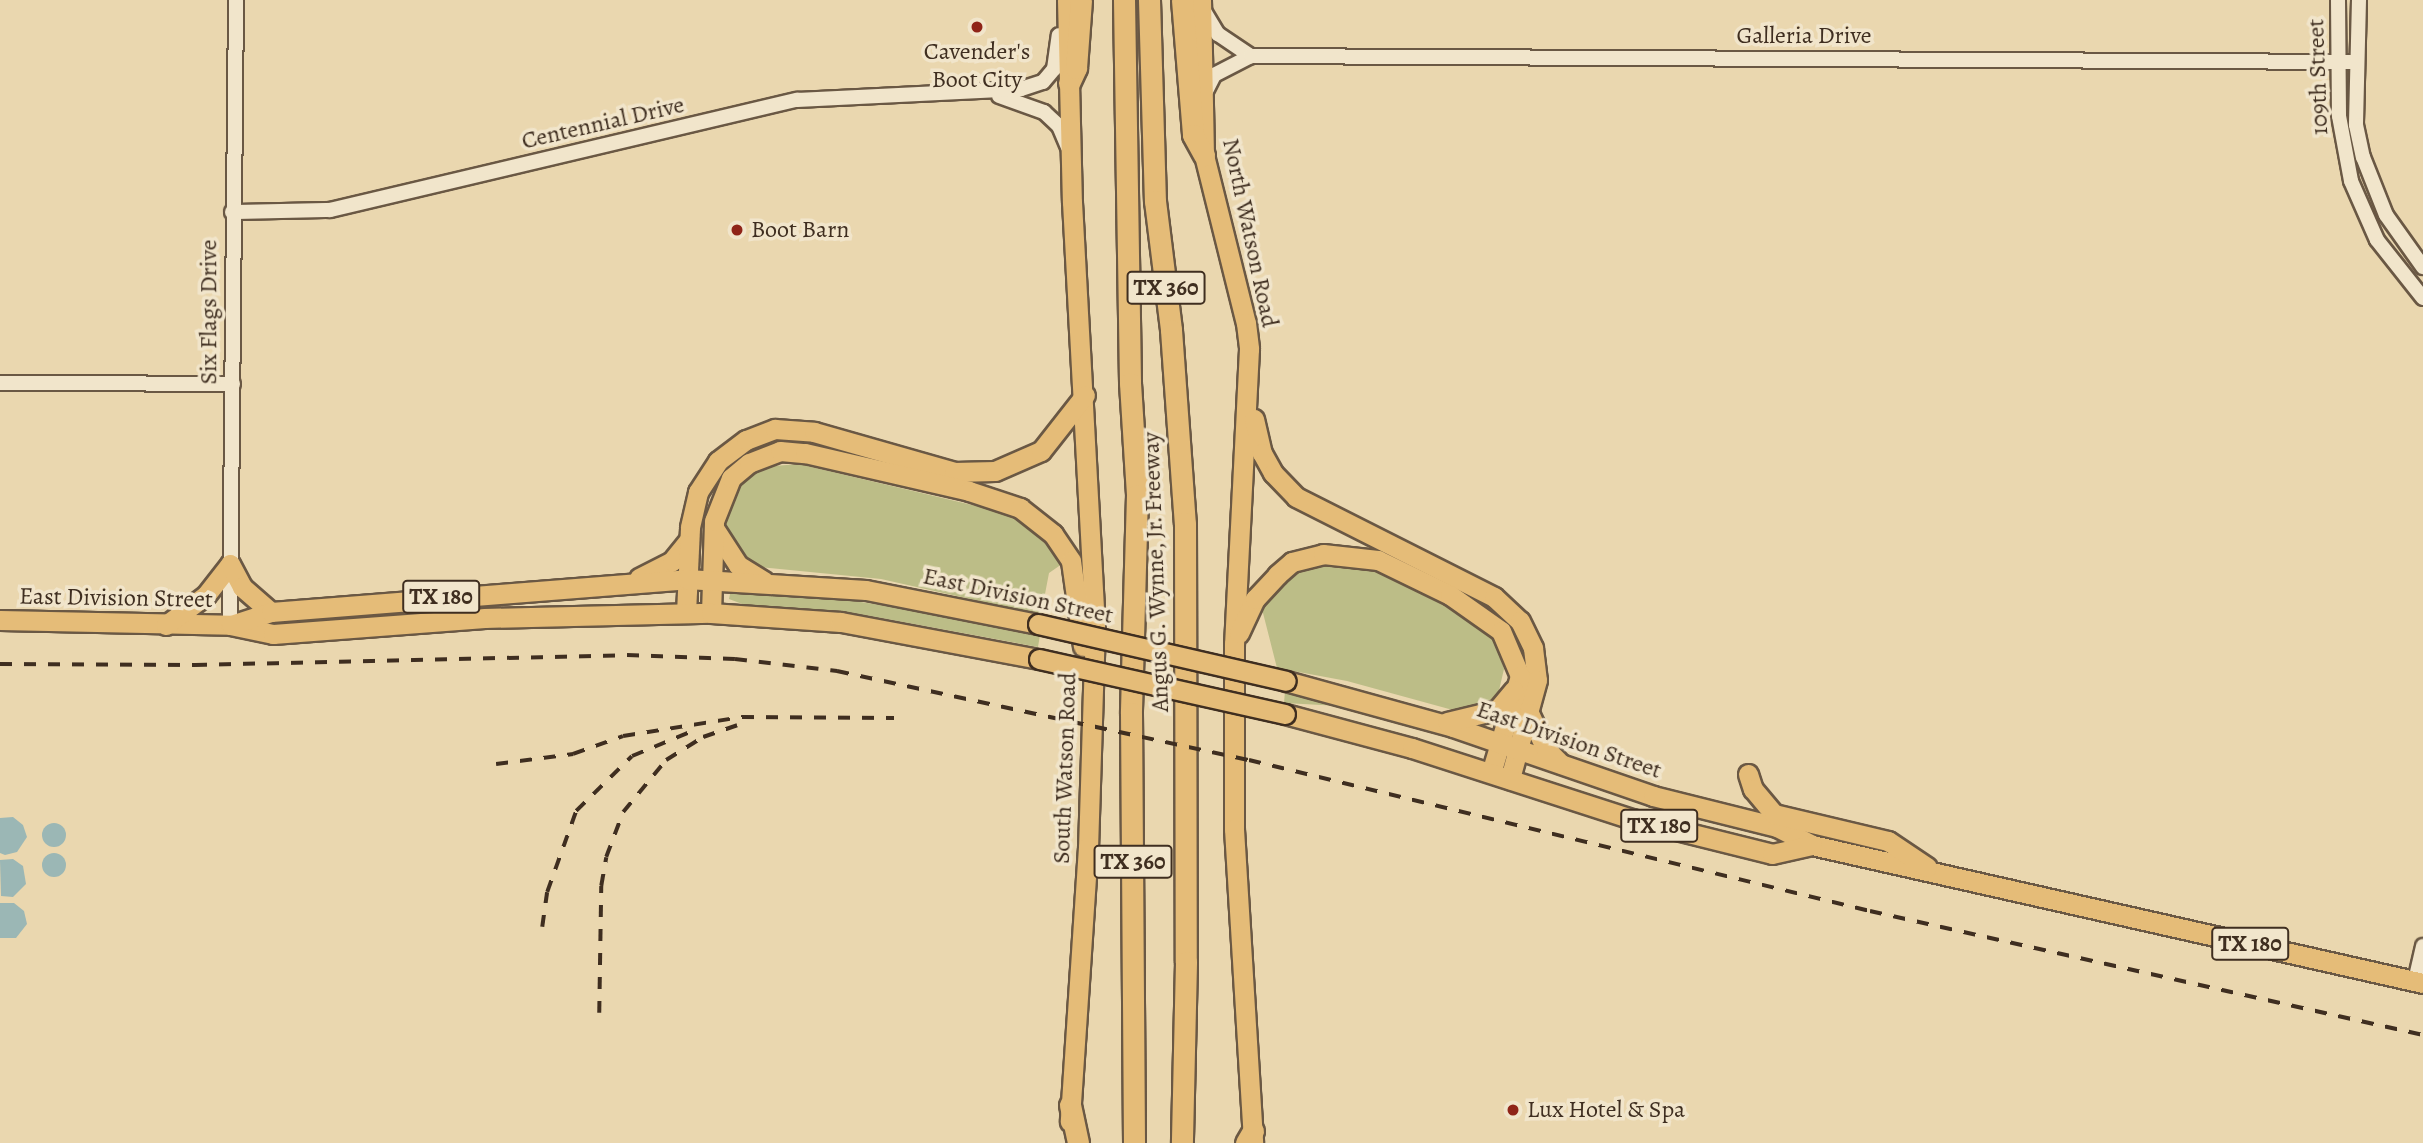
<!DOCTYPE html>
<html>
<head>
<meta charset="utf-8">
<style>
  body { margin:0 }
  #map { position:relative; width:2423px; height:1143px; overflow:hidden; background:#ead7af; font-family:Alegreya,serif }
  div>[style] { position:absolute }
  [style*='--x'] { left:calc(var(--x)*1px); top:calc(var(--y)*1px); width:calc(var(--w)*1px); rotate:calc(var(--a)*1deg) }
  .green>* { inset:0; background:#bcbd87 }
  .water>* { inset:0; background:#9bb7b5 }
  .round { border-radius:50% }
  .roads { filter:drop-shadow(2px 0 #6a5844) drop-shadow(-2px 0 #6a5844) drop-shadow(0 2px #6a5844) drop-shadow(0 -2px #6a5844) }
  .minor>* { height:14px; margin:-7px; padding:0 7px; transform-origin:7px; border-radius:7px; background:#f1e5cb }
  .major>* { height:19px; margin:-9.5px; padding:0 9.5px; transform-origin:9.5px; border-radius:9.5px; background:#e5bc78 }
  .highway>* { height:21px; margin:-10.5px; padding:0 10.5px; transform-origin:10.5px; border-radius:10.5px; background:#e5bc78 }
  .rail>* { height:3.5px; margin-top:-1.75px; transform-origin:0; background:repeating-linear-gradient(90deg,#3f2e20 0 12px,transparent 0 24px) }
  .bridges { filter:drop-shadow(2px 0 #3f2e20) drop-shadow(-2px 0 #3f2e20) drop-shadow(0 2px #3f2e20) drop-shadow(0 -2px #3f2e20) }
  .major-bridge>* { height:19px; margin:-9.5px; padding:0 9.5px; transform-origin:9.5px; border-radius:9.5px; background:#e5bc78 }
  .dots>* { width:19px; height:19px; translate:-50% -50%; box-sizing:border-box; border:4px solid #f1e5cb; border-radius:50% }
  span { translate:-50% -50%; white-space:nowrap; text-align:center; line-height:1.15; -webkit-text-stroke:7px #f1e5cb; paint-order:stroke }
  .shield-label span { padding:2px 5px; background:#f1e5cb; border:2px solid; border-radius:5px; -webkit-text-stroke-width:0 }
  .shield-label { font-size:23px; color:#3f2e20; font-weight:700 }
  .street-label { font-size:24px; color:#3f2e20 }
  .poi-label { font-size:24px; color:#3f2e20 }
  .left { translate:0 -50%; text-align:left }
</style>
</head>
<body>
<div id="map">
  <div class="green">
    <div style="clip-path:polygon(799px 464px,1010px 514px,1034px 529px,1062px 564px,1049px 573px,1041px 615px,881px 579px,750px 566px,728px 543px,724px 522px,729px 506px,748px 476px,774px 466px)"></div>
    <div style="clip-path:polygon(1359px 560px,1422px 589px,1494px 638px,1504px 669px,1497px 699px,1460px 712px,1347px 681px,1277px 668px,1263px 613px,1257px 609px,1280px 580px,1305px 565px)"></div>
    <div style="clip-path:polygon(746px 591px,841px 599px,953px 616px,1040px 635px,1038px 647px,865px 615px,745px 605px,729px 599px,730px 594px)"></div>
    <div style="clip-path:polygon(1285px 691px,1359px 707px,1284px 703px)"></div>
  </div>
  <div class="water">
    <div style="clip-path:polygon(13px 817px,23px 825px,27px 837px,17px 852px,5px 855px,0 853px,0 818px)"></div>
    <div class="round" style="left:42px;top:823px;width:24px;height:24px"></div>
    <div class="round" style="left:42px;top:853px;width:24px;height:24px"></div>
    <div style="clip-path:polygon(13px 859px,23px 866px,26px 884px,13px 897px,1px 896px,0 860px)"></div>
    <div style="clip-path:polygon(0 903px,14px 903px,24px 911px,27px 924px,16px 938px,0 938px)"></div>
  </div>
  <div class="roads">
    <div class="minor">
      <div style="--x:2338;--y:0;--w:116;--a:89.5"></div>
      <div style="--x:2339;--y:116;--w:66;--a:79.5"></div>
      <div style="--x:2351;--y:181;--w:64;--a:66.2"></div>
      <div style="--x:2377;--y:240;--w:74;--a:51.6"></div>
      <div style="--x:2359;--y:0;--w:125;--a:91.4"></div>
      <div style="--x:2356;--y:125;--w:33;--a:78"></div>
      <div style="--x:2363;--y:157;--w:62;--a:68.4"></div>
      <div style="--x:2386;--y:215;--w:64;--a:54.6"></div>
      <div style="--x:1201;--y:6;--w:33;--a:59"></div>
      <div style="--x:1218;--y:34;--w:40;--a:34"></div>
      <div style="--x:1205;--y:93;--w:20;--a:-63"></div>
      <div style="--x:1214;--y:75;--w:42;--a:-27.2"></div>
      <div style="--x:1251;--y:56;--w:1106;--a:0.31"></div>
      <div style="--x:999;--y:96;--w:48;--a:19.6"></div>
      <div style="--x:1044;--y:112;--w:21;--a:43"></div>
      <div style="--x:1059;--y:126;--w:23;--a:67"></div>
      <div style="--x:232;--y:212;--w:98;--a:-1.2"></div>
      <div style="--x:330;--y:210;--w:480;--a:-13.3"></div>
      <div style="--x:797;--y:100;--w:224;--a:-2.8"></div>
      <div style="--x:1021;--y:89;--w:23;--a:-18"></div>
      <div style="--x:1043;--y:82;--w:17;--a:-50"></div>
      <div style="--x:1054;--y:69;--w:34;--a:-82"></div>
      <div style="--x:0;--y:383;--w:233;--a:0.2"></div>
      <div style="--x:230;--y:625;--w:625;--a:-89.45"></div>
      <div style="--x:2415;--y:981;--w:36;--a:-77"></div>
    </div>
    <div class="major">
      <div style="--x:1067;--y:0;--w:202;--a:88.6"></div>
      <div style="--x:1072;--y:202;--w:425;--a:86.9"></div>
      <div style="--x:1095;--y:626;--w:221;--a:91.8"></div>
      <div style="--x:1088;--y:847;--w:275;--a:93.8"></div>
      <div style="--x:1201;--y:0;--w:155;--a:88.9"></div>
      <div style="--x:1204;--y:155;--w:173;--a:76"></div>
      <div style="--x:1246;--y:323;--w:26;--a:83"></div>
      <div style="--x:1249;--y:349;--w:295;--a:92.9"></div>
      <div style="--x:1234;--y:644;--w:185;--a:90"></div>
      <div style="--x:1234;--y:829;--w:315;--a:86.5"></div>
      <div style="--x:1254;--y:419;--w:35;--a:77"></div>
      <div style="--x:1262;--y:453;--w:23;--a:61"></div>
      <div style="--x:1273;--y:473;--w:33;--a:46"></div>
      <div style="--x:1296;--y:497;--w:222;--a:26.8"></div>
      <div style="--x:1494;--y:597;--w:35;--a:43"></div>
      <div style="--x:1520;--y:621;--w:30;--a:64"></div>
      <div style="--x:1533;--y:648;--w:32;--a:83"></div>
      <div style="--x:1537;--y:680;--w:103;--a:105.3"></div>
      <div style="--x:714;--y:528;--w:44;--a:57"></div>
      <div style="--x:738;--y:565;--w:31;--a:32"></div>
      <div style="--x:639;--y:578;--w:37;--a:-27"></div>
      <div style="--x:672;--y:561;--w:27;--a:-51"></div>
      <div style="--x:686;--y:613;--w:86;--a:-87.3"></div>
      <div style="--x:690;--y:527;--w:36;--a:-77"></div>
      <div style="--x:698;--y:492;--w:37;--a:-57"></div>
      <div style="--x:718;--y:461;--w:35;--a:-37"></div>
      <div style="--x:746;--y:440;--w:31;--a:-21"></div>
      <div style="--x:775;--y:429;--w:39;--a:4"></div>
      <div style="--x:814;--y:432;--w:146;--a:15.9"></div>
      <div style="--x:954;--y:472;--w:41;--a:-1.4"></div>
      <div style="--x:995;--y:471;--w:50;--a:-23.5"></div>
      <div style="--x:1041;--y:451;--w:71;--a:-51.8"></div>
      <div style="--x:711;--y:613;--w:92;--a:-88.1"></div>
      <div style="--x:714;--y:521;--w:46;--a:-68.4"></div>
      <div style="--x:731;--y:478;--w:23;--a:-40"></div>
      <div style="--x:749;--y:463;--w:33;--a:-21"></div>
      <div style="--x:780;--y:451;--w:25;--a:5"></div>
      <div style="--x:805;--y:453;--w:168;--a:13"></div>
      <div style="--x:969;--y:491;--w:54;--a:18.4"></div>
      <div style="--x:1020;--y:508;--w:42;--a:38.2"></div>
      <div style="--x:1053;--y:534;--w:32;--a:56"></div>
      <div style="--x:1071;--y:561;--w:86;--a:82"></div>
      <div style="--x:0;--y:620;--w:230;--a:1.2"></div>
      <div style="--x:230;--y:625;--w:44;--a:11.8"></div>
      <div style="--x:273;--y:634;--w:212;--a:-4.3"></div>
      <div style="--x:484;--y:618;--w:227;--a:-1.3"></div>
      <div style="--x:711;--y:613;--w:130;--a:4"></div>
      <div style="--x:841;--y:622;--w:201;--a:10.6"></div>
      <div style="--x:166;--y:625;--w:50;--a:-36.9"></div>
      <div style="--x:206;--y:595;--w:39;--a:-52"></div>
      <div style="--x:230;--y:564;--w:26;--a:62"></div>
      <div style="--x:242;--y:587;--w:38;--a:41"></div>
      <div style="--x:231;--y:625;--w:42;--a:-18"></div>
      <div style="--x:271;--y:612;--w:417;--a:-4.5"></div>
      <div style="--x:687;--y:579;--w:179;--a:3.5"></div>
      <div style="--x:866;--y:590;--w:175;--a:11.2"></div>
      <div style="--x:1239;--y:633;--w:38;--a:-65"></div>
      <div style="--x:1255;--y:599;--w:33;--a:-47"></div>
      <div style="--x:1277;--y:575;--w:20;--a:-41"></div>
      <div style="--x:1292;--y:562;--w:32;--a:-14"></div>
      <div style="--x:1323;--y:554;--w:55;--a:6.2"></div>
      <div style="--x:1378;--y:560;--w:80;--a:25.9"></div>
      <div style="--x:1450;--y:595;--w:62;--a:35.2"></div>
      <div style="--x:1501;--y:631;--w:49;--a:67.1"></div>
      <div style="--x:1520;--y:676;--w:101;--a:106.6"></div>
      <div style="--x:1286;--y:681;--w:173;--a:15.4"></div>
      <div style="--x:1453;--y:727;--w:212;--a:19"></div>
      <div style="--x:1653;--y:796;--w:128;--a:14"></div>
      <div style="--x:1777;--y:827;--w:39;--a:27"></div>
      <div style="--x:1812;--y:845;--w:626;--a:12.73"></div>
      <div style="--x:1529;--y:713;--w:40;--a:65"></div>
      <div style="--x:1546;--y:749;--w:21;--a:45"></div>
      <div style="--x:1285;--y:714;--w:131;--a:15"></div>
      <div style="--x:1412;--y:748;--w:231;--a:17.9"></div>
      <div style="--x:1632;--y:819;--w:144;--a:14"></div>
      <div style="--x:1772;--y:854;--w:41;--a:-12.7"></div>
      <div style="--x:1447;--y:722;--w:51;--a:-13.5"></div>
      <div style="--x:1497;--y:710;--w:26;--a:-50"></div>
      <div style="--x:1748;--y:774;--w:16;--a:72"></div>
      <div style="--x:1753;--y:789;--w:33;--a:50"></div>
      <div style="--x:1774;--y:814;--w:117;--a:13.3"></div>
      <div style="--x:1888;--y:841;--w:47;--a:33.7"></div>
    </div>
    <div class="highway">
      <div style="--x:1124;--y:0;--w:383;--a:89.1"></div>
      <div style="--x:1130;--y:383;--w:112;--a:86.4"></div>
      <div style="--x:1137;--y:495;--w:218;--a:91.6"></div>
      <div style="--x:1131;--y:713;--w:430;--a:89.6"></div>
      <div style="--x:1149;--y:0;--w:201;--a:88.3"></div>
      <div style="--x:1155;--y:201;--w:130;--a:82.9"></div>
      <div style="--x:1171;--y:330;--w:194;--a:85.9"></div>
      <div style="--x:1185;--y:523;--w:439;--a:89.9"></div>
      <div style="--x:1186;--y:962;--w:181;--a:91.3"></div>
      <div style="--x:1182;--y:0;--w:135;--a:85.3"></div>
      <div style="--x:1193;--y:135;--w:23;--a:61"></div>
      <div style="--x:1069;--y:83;--w:17;--a:-65"></div>
      <div style="--x:1076;--y:68;--w:68;--a:-85.8"></div>
      <div style="--x:1070;--y:1105;--w:39;--a:78"></div>
      <div style="--x:1246;--y:1143;--w:14;--a:-60"></div>
    </div>
  </div>
  <div class="rail">
    <div style="--x:0;--y:664;--w:195;--a:0.3"></div>
    <div style="--x:195;--y:665;--w:432;--a:-1.3"></div>
    <div style="--x:627;--y:655;--w:108;--a:2.1"></div>
    <div style="--x:735;--y:659;--w:103;--a:6.7"></div>
    <div style="--x:837;--y:671;--w:422;--a:12.2"></div>
    <div style="--x:1249;--y:760;--w:639;--a:13.67"></div>
    <div style="--x:1870;--y:911;--w:567;--a:12.64"></div>
    <div style="--x:496;--y:764;--w:78;--a:-7.4"></div>
    <div style="--x:573;--y:754;--w:53;--a:-19.8"></div>
    <div style="--x:623;--y:736;--w:121;--a:-9.1"></div>
    <div style="--x:742;--y:717;--w:152;--a:0.4"></div>
    <div style="--x:542;--y:927;--w:35;--a:-82"></div>
    <div style="--x:547;--y:892;--w:86;--a:-70.3"></div>
    <div style="--x:576;--y:811;--w:78;--a:-44.5"></div>
    <div style="--x:632;--y:756;--w:63;--a:-22.5"></div>
    <div style="--x:599;--y:1013;--w:127;--a:-89.1"></div>
    <div style="--x:601;--y:886;--w:29;--a:-80"></div>
    <div style="--x:606;--y:857;--w:48;--a:-69.3"></div>
    <div style="--x:623;--y:812;--w:67;--a:-50.4"></div>
    <div style="--x:666;--y:760;--w:44;--a:-31.9"></div>
    <div style="--x:703;--y:737;--w:36;--a:-19"></div>
  </div>
  <div class="bridges">
    <div class="major-bridge">
      <div style="--x:1038;--y:624;--w:254;--a:12.9"></div>
      <div style="--x:1039;--y:659;--w:252;--a:12.6"></div>
    </div>
  </div>
  <div class="dots">
    <div style="left:977px;top:27px;background:#8f2418"></div>
    <div style="left:737px;top:230px;background:#8f2418"></div>
    <div style="left:1513px;top:1110px;background:#8f2418"></div>
  </div>
  <div class="shield-label">
    <span style="left:1166px;top:288px">TX 360</span>
    <span style="left:441px;top:597px">TX 180</span>
    <span style="left:1659px;top:826px">TX 180</span>
    <span style="left:1133px;top:862px">TX 360</span>
    <span style="left:2250px;top:944px">TX 180</span>
  </div>
  <div class="street-label">
    <span style="left:1804px;top:36px">Galleria Drive</span>
    <span style="left:2318px;top:77px;rotate:-92deg">109th Street</span>
    <span style="left:603px;top:123px;rotate:-13deg">Centennial Drive</span>
    <span style="left:1250px;top:233px;rotate:78deg">North Watson Road</span>
    <span style="left:209px;top:312px;rotate:-90deg">Six Flags Drive</span>
    <span style="left:1156px;top:572px;rotate:-92deg">Angus G. Wynne, Jr. Freeway</span>
    <span style="left:1018px;top:596px;rotate:12deg">East Division Street</span>
    <span style="left:116px;top:598px;rotate:1deg">East Division Street</span>
    <span style="left:1569px;top:740px;rotate:19deg">East Division Street</span>
    <span style="left:1065px;top:768px;rotate:-88deg">South Watson Road</span>
  </div>
  <div class="poi-label">
    <span style="left:977px;top:66px">Cavender's<br>Boot City</span>
    <span class="left" style="left:751px;top:230px">Boot Barn</span>
    <span class="left" style="left:1527px;top:1110px">Lux Hotel &amp; Spa</span>
  </div>
</div>
</body>
</html>
